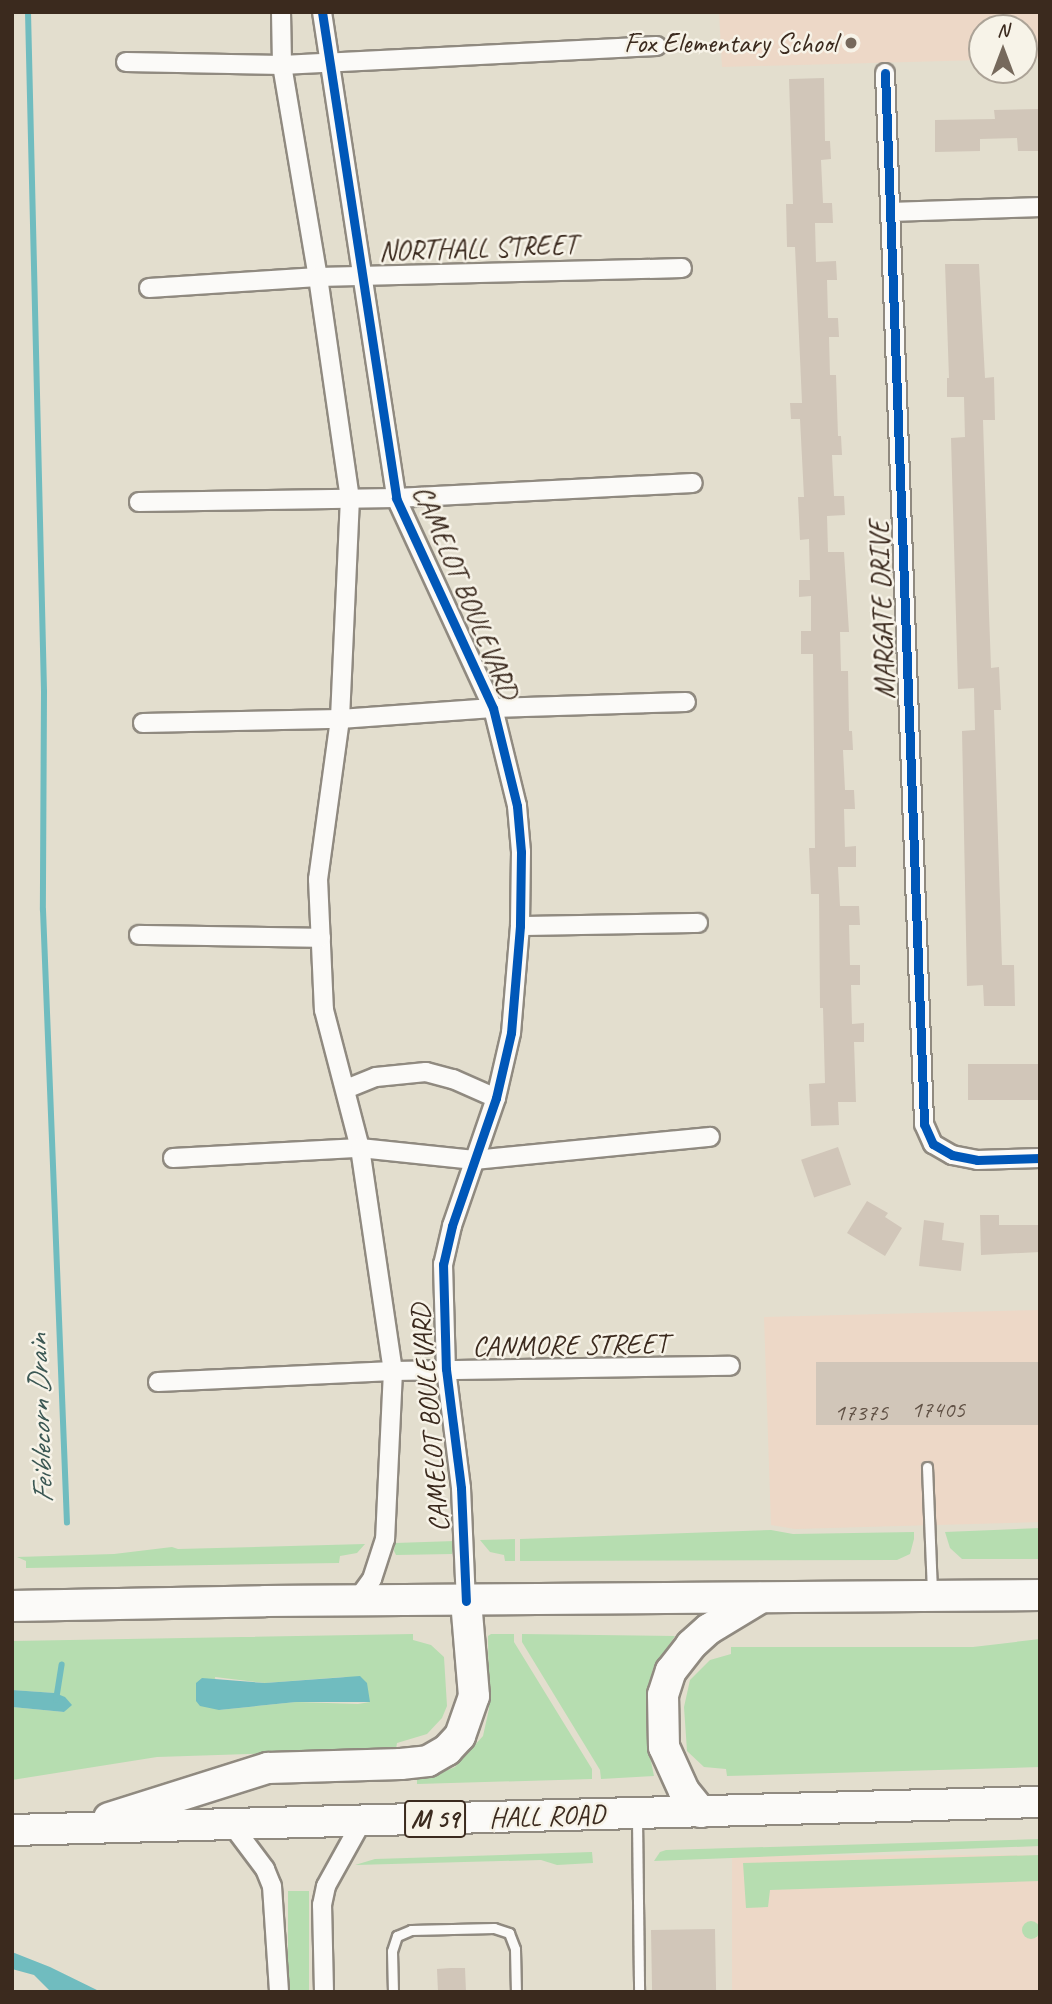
<!DOCTYPE html>
<html>
<head>
<meta charset="utf-8">
<style>
  body { margin:0 }
  #map { position:relative; width:1052px; height:2004px; overflow:hidden; background:#e3dece; font-family:Caveat,sans-serif }
  div>[style] { position:absolute }
  [style*='--x'] { left:calc(var(--x)*1px); top:calc(var(--y)*1px); width:calc(var(--w)*1px); rotate:calc(var(--a)*1deg) }
  .built>* { inset:0; background:#edd8c7; transform-origin:0 0 }
  .green>* { inset:0; background:#b6ddb0; transform-origin:0 0 }
  .round { border-radius:50% }
  .water>* { inset:0; background:#70bcbf }
  .stream>* { height:6px; margin:-3px; padding:0 3px; transform-origin:3px; border-radius:3px; background:#70bcbf }
  .building>* { inset:0; background:#d1c6b9; transform-origin:0 0 }
  .roads { filter:drop-shadow(2px 0 #908a80) drop-shadow(-2px 0 #908a80) drop-shadow(0 2px #908a80) drop-shadow(0 -2px #908a80) }
  .service>* { height:9px; margin:-4.5px; padding:0 4.5px; transform-origin:4.5px; border-radius:4.5px; background:#fbfaf8 }
  .minor>* { height:18px; margin:-9px; padding:0 9px; transform-origin:9px; border-radius:9px; background:#fbfaf8 }
  .trunk>* { height:30px; margin:-15px; padding:0 15px; transform-origin:15px; border-radius:15px; background:#fbfaf8 }
  .cycleway>* { height:9px; margin:-4.5px; padding:0 4.5px; transform-origin:4.5px; border-radius:4.5px; background:#0057b8 }
  .dots>* { width:19px; height:19px; translate:-50% -50%; box-sizing:border-box; border:4px solid #f7f3e8; border-radius:50% }
  span { translate:-50% -50%; white-space:nowrap; text-align:center; line-height:1.15; -webkit-text-stroke:5px #f7f3e8; paint-order:stroke }
  .number-label { font-size:24px; color:#605145 }
  .number-label span { -webkit-text-stroke-width:0 }
  .shield-label span { padding:2px 5px; background:#f7f3e8; border:2px solid; border-radius:5px; -webkit-text-stroke-width:0 }
  .shield-label { font-size:26px; color:#3b2a1e; font-weight:700 }
  .poi-label { font-size:28px; color:#3b2a1e }
  .right { translate:-100% -50%; text-align:right }
  .street-label { font-size:28px; color:#3b2a1e }
  .water-label { font-size:30px; color:#3c5854; font-style:italic }
  .frame { position:absolute; inset:0; border:14px solid #3b2a1e; pointer-events:none }
  .north { position:absolute; left:968px; top:14px; width:70px; height:70px; box-sizing:border-box; background:#f7f3e8; border:2px solid #aca397; border-radius:50%; rotate:0deg; font-size:19px; font-weight:700; line-height:28px; text-align:center; color:#3b2a1e }
  .north::after { content:''; display:block; margin:auto; width:24px; height:32px; background:#76695c; clip-path:polygon(50% 0,100% 100%,50% 72%,0 100%) }
</style>
</head>
<body>
<div id="map">
  <div class="built">
    <div style="clip-path:polygon(719px 12px,1040px 12px,1040px 58px,1024px 59px,1024px 28px,982px 28px,982px 60px,722px 67px)"></div>
    <div style="clip-path:polygon(1040px 1310px,1040px 1522px,795px 1529px,771px 1525px,764px 1317px)"></div>
    <div style="left:1040px;top:1855px;width:137px;height:308px;rotate:90deg"></div>
  </div>
  <div class="green">
    <div style="clip-path:polygon(1040px 1528px,1040px 1559px,962px 1559px,950px 1548px,945px 1532px)"></div>
    <div style="clip-path:polygon(771px 1530px,793px 1534px,914px 1532px,914px 1539px,910px 1554px,897px 1560px,520px 1561px,520px 1539px)"></div>
    <div style="clip-path:polygon(515px 1539px,515px 1561px,505px 1561px,504px 1555px,490px 1552px,480px 1540px)"></div>
    <div style="clip-path:polygon(455px 1541px,452px 1554px,396px 1555px,394px 1551px,395px 1543px)"></div>
    <div style="clip-path:polygon(365px 1544px,357px 1553px,340px 1556px,339px 1563px,26px 1568px,26px 1561px,17px 1557px,114px 1554px,172px 1547px,178px 1549px)"></div>
    <div style="clip-path:polygon(evenodd,413px 1634px,413px 1640px,431px 1645px,444px 1657px,447px 1706px,442px 1718px,427px 1734px,397px 1743px,396px 1749px,157px 1757px,12px 1780px,12px 1707px,64px 1712px,70px 1703px,55px 1693px,12px 1690px,12px 1641px,413px 1634px,215px 1677px,265px 1683px,344px 1677px,370px 1702px,358px 1704px,296px 1702px,219px 1710px,215px 1677px)"></div>
    <div style="clip-path:polygon(491px 1634px,514px 1634px,514px 1642px,592px 1769px,592px 1779px,417px 1784px,417px 1779px,431px 1777px,455px 1767px,483px 1736px,489px 1709px,488px 1636px)"></div>
    <div style="clip-path:polygon(522px 1634px,675px 1636px,653px 1669px,646px 1695px,647px 1742px,654px 1776px,601px 1779px,600px 1770px,522px 1642px)"></div>
    <div style="clip-path:polygon(1040px 1639px,1040px 1767px,727px 1776px,726px 1769px,704px 1767px,687px 1751px,684px 1707px,690px 1680px,710px 1660px,731px 1654px,731px 1647px,973px 1647px)"></div>
    <div style="clip-path:polygon(1040px 1839px,1040px 1846px,654px 1861px,660px 1852px,666px 1850px)"></div>
    <div style="clip-path:polygon(592px 1852px,593px 1863px,557px 1865px,541px 1860px,355px 1865px,375px 1859px)"></div>
    <div style="clip-path:polygon(1040px 1855px,1040px 1881px,770px 1890px,768px 1907px,746px 1908px,743px 1863px)"></div>
    <div style="left:288px;top:1891px;width:21px;height:101px"></div>
    <div class="round" style="left:1022px;top:1921px;width:18px;height:18px"></div>
  </div>
  <div class="water">
    <div style="clip-path:polygon(360px 1676px,367px 1683px,370px 1702px,296px 1702px,219px 1710px,200px 1706px,196px 1701px,196px 1683px,202px 1678px,265px 1683px)"></div>
    <div style="clip-path:polygon(12px 1690px,55px 1693px,65px 1697px,72px 1705px,64px 1712px,12px 1707px)"></div>
    <div style="clip-path:polygon(12px 1952px,50px 1967px,101px 1992px,51px 1992px,34px 1975px,12px 1969px)"></div>
  </div>
  <div class="stream">
    <div style="--x:28;--y:12;--w:680;--a:88.65"></div>
    <div style="--x:44;--y:692;--w:218;--a:90.3"></div>
    <div style="--x:43;--y:910;--w:613;--a:87.76"></div>
    <div style="--x:56;--y:1700;--w:36;--a:-81"></div>
  </div>
  <div class="building">
    <div style="clip-path:polygon(824px 78px,825px 141px,830px 141px,831px 159px,821px 160px,823px 203px,832px 203px,833px 223px,815px 223px,816px 262px,836px 261px,837px 280px,827px 280px,828px 318px,838px 318px,839px 337px,829px 337px,830px 375px,836px 375px,838px 436px,841px 436px,842px 455px,832px 455px,834px 496px,844px 496px,845px 515px,827px 516px,828px 552px,844px 552px,849px 632px,840px 632px,841px 671px,848px 671px,849px 731px,852px 731px,853px 750px,843px 750px,845px 790px,854px 790px,855px 809px,844px 809px,845px 847px,856px 846px,856px 867px,838px 867px,840px 906px,859px 906px,860px 925px,849px 925px,850px 965px,860px 965px,860px 985px,851px 985px,852px 1024px,864px 1023px,864px 1042px,854px 1042px,856px 1102px,838px 1102px,839px 1125px,811px 1126px,809px 1084px,825px 1083px,823px 1008px,820px 1008px,819px 894px,811px 894px,809px 848px,815px 848px,813px 654px,801px 654px,801px 631px,811px 631px,811px 596px,799px 597px,799px 580px,810px 580px,809px 539px,800px 540px,798px 497px,804px 497px,800px 419px,791px 419px,790px 403px,802px 403px,795px 247px,787px 247px,786px 204px,793px 204px,789px 79px)"></div>
    <div style="clip-path:polygon(1039px 109px,1040px 151px,1018px 151px,1017px 138px,980px 139px,980px 151px,935px 152px,935px 120px,995px 119px,994px 110px)"></div>
    <div style="clip-path:polygon(945px 264px,979px 264px,985px 378px,994px 377px,995px 420px,983px 420px,989px 613px,991px 668px,999px 667px,1001px 710px,994px 710px,1002px 965px,1014px 965px,1015px 1006px,984px 1006px,983px 985px,967px 986px,962px 731px,975px 730px,974px 688px,958px 689px,951px 438px,965px 437px,964px 397px,947px 397px,947px 378px,949px 378px)"></div>
    <div style="left:1040px;top:1064px;width:36px;height:72px;rotate:90deg"></div>
    <div style="left:838px;top:1147px;width:40px;height:39px;rotate:71deg"></div>
    <div style="clip-path:polygon(867px 1201px,888px 1213px,885px 1217px,902px 1228px,885px 1256px,847px 1233px)"></div>
    <div style="clip-path:polygon(980px 1215px,999px 1215px,999px 1225px,1040px 1225px,1040px 1252px,981px 1255px)"></div>
    <div style="clip-path:polygon(924px 1220px,944px 1223px,942px 1240px,964px 1243px,961px 1271px,919px 1266px)"></div>
    <div style="left:1040px;top:1362px;width:63px;height:224px;rotate:90deg"></div>
    <div style="left:715px;top:1929px;width:63px;height:64px;rotate:89deg"></div>
    <div style="clip-path:polygon(451px 1968px,465px 1968px,466px 1992px,438px 1992px,437px 1969px)"></div>
  </div>
  <div class="roads">
    <div class="service">
      <div style="--x:927;--y:1467;--w:124;--a:87.7"></div>
      <div style="--x:637;--y:1819;--w:173;--a:89.3"></div>
      <div style="--x:393;--y:1992;--w:41;--a:-91.4"></div>
      <div style="--x:392;--y:1951;--w:16;--a:-72"></div>
      <div style="--x:397;--y:1936;--w:15;--a:-23"></div>
      <div style="--x:411;--y:1930;--w:83;--a:-1.4"></div>
      <div style="--x:494;--y:1928;--w:16;--a:18"></div>
      <div style="--x:509;--y:1933;--w:17;--a:69"></div>
      <div style="--x:515;--y:1949;--w:43;--a:88.7"></div>
    </div>
    <div class="minor">
      <div style="--x:281;--y:12;--w:53;--a:88.9"></div>
      <div style="--x:282;--y:65;--w:215;--a:80.4"></div>
      <div style="--x:318;--y:277;--w:223;--a:81.8"></div>
      <div style="--x:350;--y:498;--w:221;--a:92.6"></div>
      <div style="--x:340;--y:719;--w:162;--a:97.8"></div>
      <div style="--x:318;--y:879;--w:131;--a:87.4"></div>
      <div style="--x:324;--y:1010;--w:143;--a:75.4"></div>
      <div style="--x:360;--y:1148;--w:225;--a:81.6"></div>
      <div style="--x:393;--y:1371;--w:168;--a:92.7"></div>
      <div style="--x:385;--y:1539;--w:42;--a:108"></div>
      <div style="--x:372;--y:1579;--w:26;--a:126"></div>
      <div style="--x:322;--y:12;--w:492;--a:81.3"></div>
      <div style="--x:396;--y:498;--w:231;--a:65.2"></div>
      <div style="--x:493;--y:708;--w:101;--a:76.2"></div>
      <div style="--x:517;--y:806;--w:46;--a:85"></div>
      <div style="--x:521;--y:852;--w:74;--a:90.8"></div>
      <div style="--x:520;--y:926;--w:107;--a:94.8"></div>
      <div style="--x:511;--y:1033;--w:67;--a:103"></div>
      <div style="--x:496;--y:1098;--w:135;--a:109"></div>
      <div style="--x:452;--y:1226;--w:39;--a:103"></div>
      <div style="--x:443;--y:1264;--w:105;--a:88.4"></div>
      <div style="--x:446;--y:1369;--w:120;--a:82.8"></div>
      <div style="--x:461;--y:1488;--w:113;--a:87.5"></div>
      <div style="--x:126;--y:62;--w:156;--a:1.1"></div>
      <div style="--x:282;--y:65;--w:375;--a:-2.9"></div>
      <div style="--x:885;--y:73;--w:1052;--a:87.87"></div>
      <div style="--x:924;--y:1124;--w:22;--a:66"></div>
      <div style="--x:933;--y:1144;--w:22;--a:30"></div>
      <div style="--x:952;--y:1155;--w:25;--a:11"></div>
      <div style="--x:977;--y:1160;--w:63;--a:-1.8"></div>
      <div style="--x:891;--y:212;--w:149;--a:-1.9"></div>
      <div style="--x:149;--y:288;--w:169;--a:-3.7"></div>
      <div style="--x:318;--y:277;--w:364;--a:-1.4"></div>
      <div style="--x:139;--y:502;--w:257;--a:-0.9"></div>
      <div style="--x:396;--y:498;--w:297;--a:-2.9"></div>
      <div style="--x:143;--y:723;--w:197;--a:-1.2"></div>
      <div style="--x:340;--y:719;--w:153;--a:-4.1"></div>
      <div style="--x:493;--y:708;--w:193;--a:-1.8"></div>
      <div style="--x:520;--y:926;--w:178;--a:-1"></div>
      <div style="--x:139;--y:935;--w:182;--a:0.9"></div>
      <div style="--x:346;--y:1089;--w:32;--a:-22"></div>
      <div style="--x:376;--y:1077;--w:50;--a:-5.7"></div>
      <div style="--x:426;--y:1072;--w:28;--a:15"></div>
      <div style="--x:453;--y:1079;--w:47;--a:23.8"></div>
      <div style="--x:173;--y:1158;--w:187;--a:-3.1"></div>
      <div style="--x:360;--y:1148;--w:115;--a:6"></div>
      <div style="--x:474;--y:1160;--w:237;--a:-5.6"></div>
      <div style="--x:158;--y:1382;--w:235;--a:-2.7"></div>
      <div style="--x:393;--y:1371;--w:337;--a:-0.9"></div>
      <div style="--x:232;--y:1825;--w:55;--a:53.1"></div>
      <div style="--x:265;--y:1869;--w:18;--a:68"></div>
      <div style="--x:272;--y:1886;--w:106;--a:86.2"></div>
      <div style="--x:324;--y:1992;--w:87;--a:-91.3"></div>
      <div style="--x:322;--y:1905;--w:19;--a:-78"></div>
      <div style="--x:326;--y:1886;--w:74;--a:-61"></div>
    </div>
    <div class="trunk">
      <div style="--x:12;--y:1606;--w:253;--a:-1.1"></div>
      <div style="--x:265;--y:1601;--w:775;--a:-0.44"></div>
      <div style="--x:701;--y:1812;--w:27;--a:-129"></div>
      <div style="--x:684;--y:1791;--w:48;--a:-114.4"></div>
      <div style="--x:664;--y:1747;--w:52;--a:-91.1"></div>
      <div style="--x:663;--y:1695;--w:25;--a:-72"></div>
      <div style="--x:671;--y:1671;--w:33;--a:-52"></div>
      <div style="--x:691;--y:1645;--w:24;--a:-42"></div>
      <div style="--x:709;--y:1629;--w:60;--a:-31.3"></div>
      <div style="--x:109;--y:1818;--w:167;--a:-17.5"></div>
      <div style="--x:268;--y:1768;--w:133;--a:-1.7"></div>
      <div style="--x:401;--y:1764;--w:27;--a:-6"></div>
      <div style="--x:428;--y:1761;--w:22;--a:-30"></div>
      <div style="--x:447;--y:1750;--w:19;--a:-47"></div>
      <div style="--x:460;--y:1736;--w:42;--a:-70.7"></div>
      <div style="--x:474;--y:1696;--w:95;--a:-94.8"></div>
      <div style="--x:12;--y:1830;--w:1028;--a:-1.56"></div>
    </div>
  </div>
  <div class="cycleway">
    <div style="--x:322;--y:12;--w:492;--a:81.3"></div>
    <div style="--x:396;--y:498;--w:231;--a:65.2"></div>
    <div style="--x:493;--y:708;--w:101;--a:76.2"></div>
    <div style="--x:517;--y:806;--w:46;--a:85"></div>
    <div style="--x:521;--y:852;--w:74;--a:90.8"></div>
    <div style="--x:520;--y:926;--w:107;--a:94.8"></div>
    <div style="--x:511;--y:1033;--w:67;--a:103"></div>
    <div style="--x:496;--y:1098;--w:135;--a:109"></div>
    <div style="--x:452;--y:1226;--w:39;--a:103"></div>
    <div style="--x:443;--y:1264;--w:105;--a:88.4"></div>
    <div style="--x:446;--y:1369;--w:120;--a:82.8"></div>
    <div style="--x:461;--y:1488;--w:113;--a:87.5"></div>
    <div style="--x:885;--y:73;--w:1052;--a:87.87"></div>
    <div style="--x:924;--y:1124;--w:22;--a:66"></div>
    <div style="--x:933;--y:1144;--w:22;--a:30"></div>
    <div style="--x:952;--y:1155;--w:25;--a:11"></div>
    <div style="--x:977;--y:1160;--w:63;--a:-1.8"></div>
  </div>
  <div class="dots">
    <div style="left:851px;top:43px;background:#76695c"></div>
  </div>
  <div class="number-label">
    <span style="left:938px;top:1410px">17405</span>
    <span style="left:861px;top:1413px">17375</span>
  </div>
  <div class="shield-label">
    <span style="left:435px;top:1819px">M 59</span>
  </div>
  <div class="poi-label">
    <span class="right" style="left:837px;top:43px">Fox Elementary School</span>
  </div>
  <div class="street-label">
    <span style="left:478px;top:248px;rotate:-2deg">NORTHALL STREET</span>
    <span style="left:466px;top:592px;rotate:67deg">CAMELOT BOULEVARD</span>
    <span style="left:882px;top:610px;rotate:-92deg">MARGATE DRIVE</span>
    <span style="left:570px;top:1345px;rotate:-1deg">CANMORE STREET</span>
    <span style="left:430px;top:1418px;rotate:-95deg">CAMELOT BOULEVARD</span>
    <span style="left:547px;top:1816px;rotate:-2deg">HALL ROAD</span>
  </div>
  <div class="water-label">
    <span style="left:40px;top:1419px;rotate:-92deg">Feiblecorn Drain</span>
  </div>
  <div class="frame"></div>
  <div class="north">N</div>
</div>
</body>
</html>
